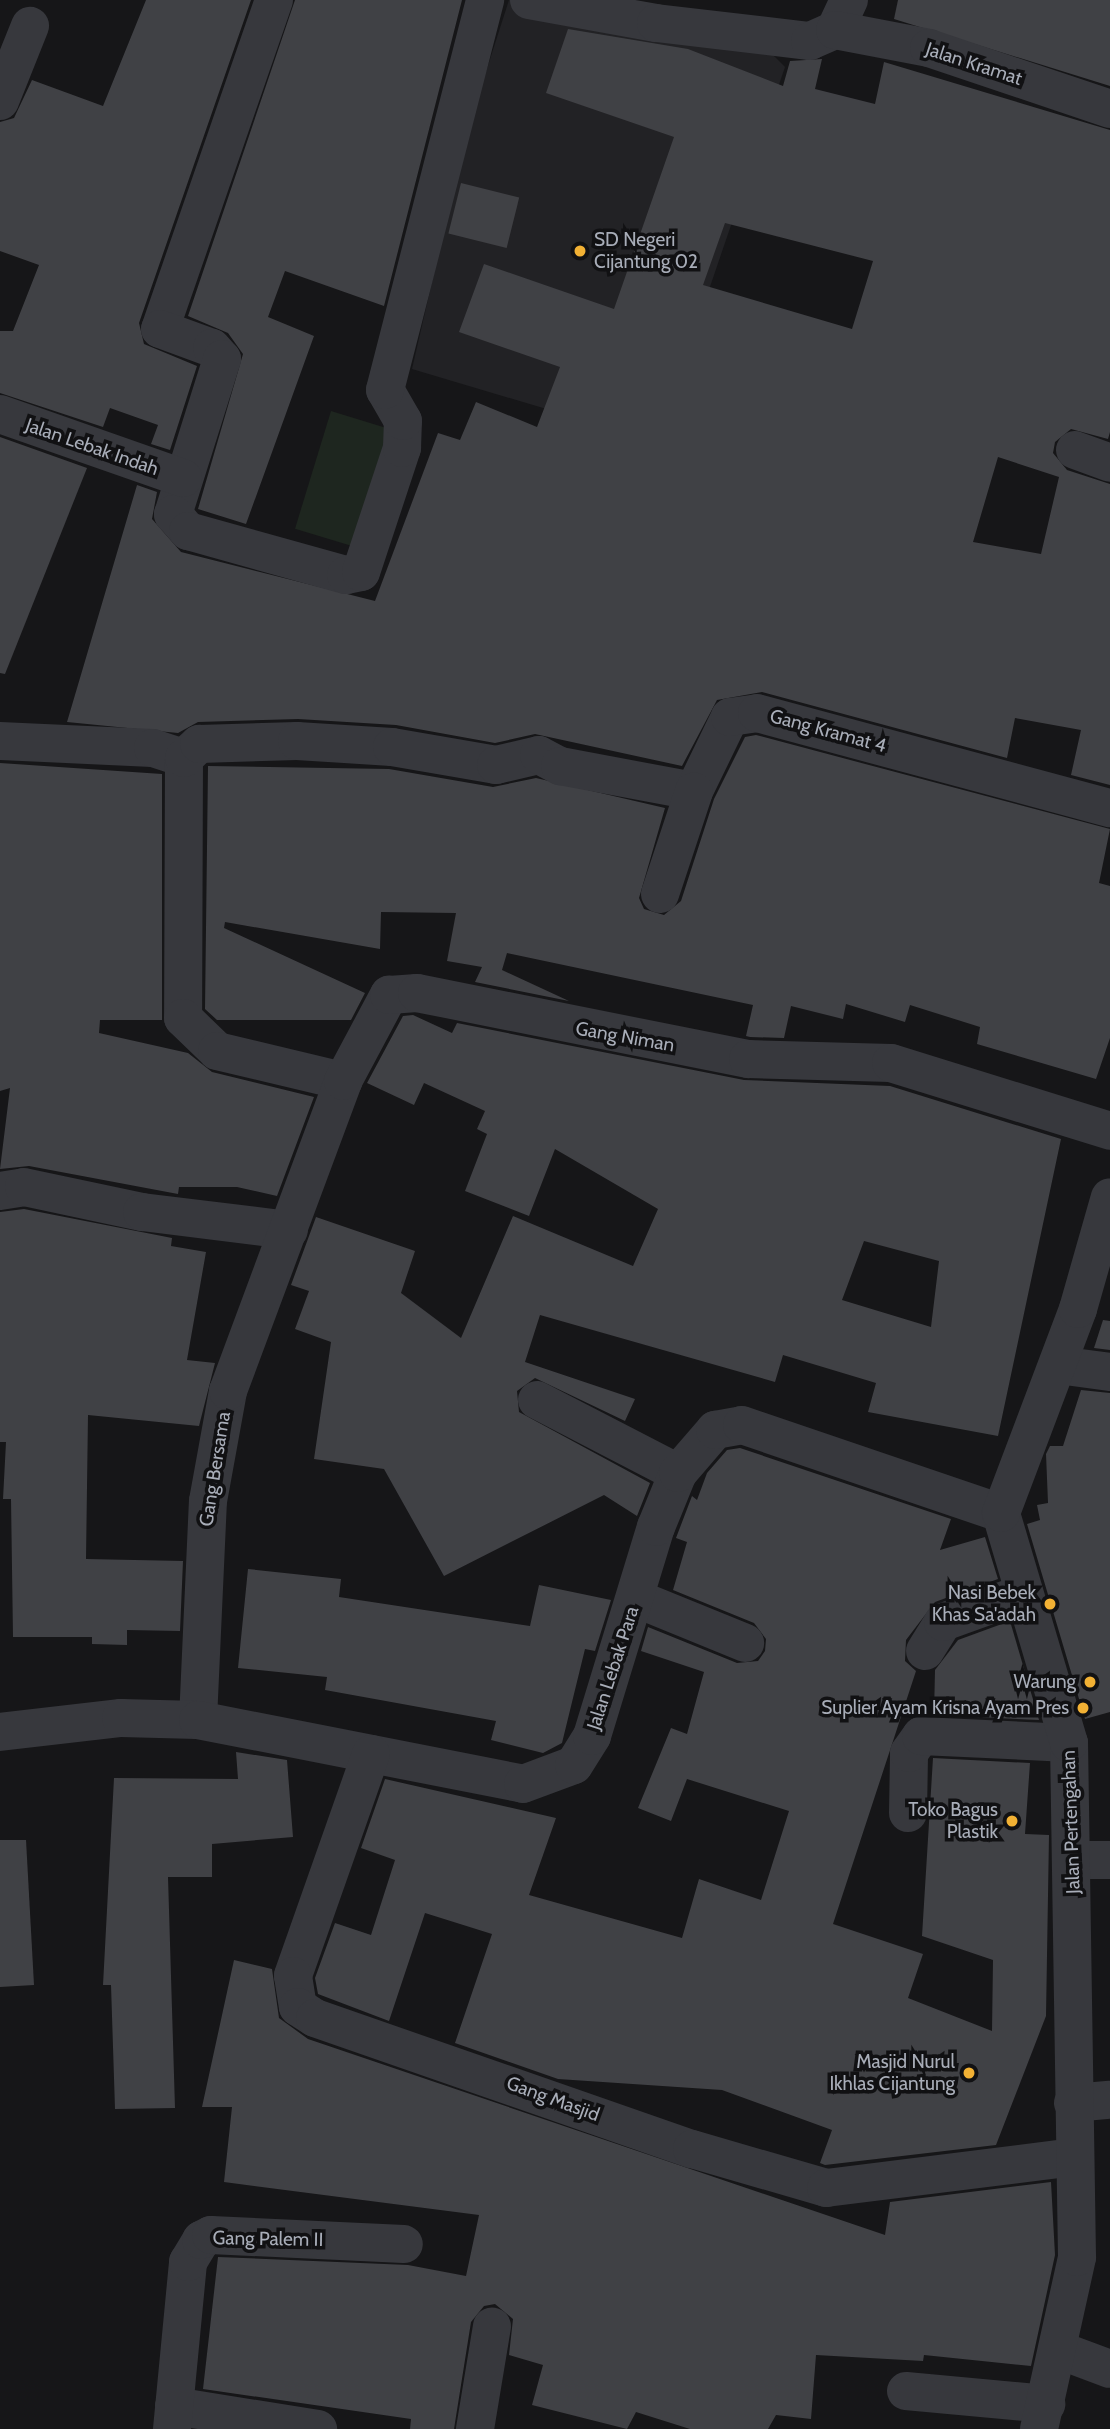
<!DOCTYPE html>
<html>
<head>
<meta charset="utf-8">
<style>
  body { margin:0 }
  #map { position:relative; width:1110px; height:2429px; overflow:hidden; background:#161618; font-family:Cabin,sans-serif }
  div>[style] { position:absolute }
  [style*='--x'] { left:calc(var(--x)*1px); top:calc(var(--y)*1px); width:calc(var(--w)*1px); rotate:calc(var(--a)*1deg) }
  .built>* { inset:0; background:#222225 }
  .green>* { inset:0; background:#1e261f; transform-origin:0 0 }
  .building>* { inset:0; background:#404145; transform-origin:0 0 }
  .minor>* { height:38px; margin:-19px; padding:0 19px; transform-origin:19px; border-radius:19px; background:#37383d }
  .dots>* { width:19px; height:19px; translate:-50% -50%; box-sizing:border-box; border:4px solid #111113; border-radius:50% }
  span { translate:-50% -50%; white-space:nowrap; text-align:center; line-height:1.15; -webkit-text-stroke:7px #111113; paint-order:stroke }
  .street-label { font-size:19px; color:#a8adb8 }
  .poi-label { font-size:19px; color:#a8adb8 }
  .left { translate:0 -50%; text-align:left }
  .right { translate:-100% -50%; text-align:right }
</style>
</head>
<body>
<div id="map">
  <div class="built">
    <div style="clip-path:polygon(509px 0,558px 0,762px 44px,785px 67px,657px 442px,412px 369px,466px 134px)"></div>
  </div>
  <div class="green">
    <div style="left:331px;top:411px;width:63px;height:123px;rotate:17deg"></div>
  </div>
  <div class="building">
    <div style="clip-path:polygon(146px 0,251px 0,139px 323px,144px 344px,197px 366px,170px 450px,151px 444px,158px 425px,110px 408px,103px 427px,0 393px,0 331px,13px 331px,39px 265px,0 251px,0 122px,14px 118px,32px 80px,103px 106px)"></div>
    <div style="clip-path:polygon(295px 0,462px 0,384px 306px,285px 271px,268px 317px,314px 336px,246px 524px,198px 509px,243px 354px,228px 333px,188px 316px)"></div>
    <div style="clip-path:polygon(898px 0,1110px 0,1110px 86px,894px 19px)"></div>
    <div style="clip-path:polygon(evenodd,568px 29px,688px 49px,783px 86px,790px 61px,822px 59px,815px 89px,875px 104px,884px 62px,1110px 130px,1110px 432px,1108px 439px,1071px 429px,1055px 442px,1053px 453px,1067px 470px,1110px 484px,1110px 785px,1071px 775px,1081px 730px,1015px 718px,1007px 758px,762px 692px,717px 700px,682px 766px,535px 734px,495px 743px,396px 725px,298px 719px,198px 722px,178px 733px,67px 722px,137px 485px,157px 492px,152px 519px,181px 552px,375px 601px,438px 433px,460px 440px,476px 402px,537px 427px,560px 367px,459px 332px,484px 264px,614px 309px,674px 137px,546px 93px,568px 29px,725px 223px,873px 261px,852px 329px,703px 285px,725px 223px,568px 29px,998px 457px,1059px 477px,1041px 554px,973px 542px,998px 457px)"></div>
    <div style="left:461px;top:183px;width:60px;height:52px;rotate:14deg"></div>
    <div style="clip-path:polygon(0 437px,87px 468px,5px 674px,0 673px)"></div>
    <div style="clip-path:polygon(756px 735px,1110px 829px,1099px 883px,1110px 886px,1110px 1038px,1096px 1079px,977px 1044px,980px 1027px,910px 1005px,905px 1022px,846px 1004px,843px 1019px,791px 1006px,784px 1038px,750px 1037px,746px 1036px,753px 1005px,507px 953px,502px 970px,569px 1001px,475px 982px,482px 967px,447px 961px,456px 913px,381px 912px,380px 949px,225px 922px,224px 928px,365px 993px,351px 1020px,217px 1020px,205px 1009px,208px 766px,389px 769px,493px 787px,536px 778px,665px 808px,639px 898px,644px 909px,664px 915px,681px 901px,714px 799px,745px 737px)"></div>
    <div style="clip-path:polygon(0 763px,162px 774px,162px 1020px,100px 1020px,99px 1033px,188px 1053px,212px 1072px,314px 1097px,277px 1196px,237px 1187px,179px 1187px,178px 1194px,29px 1166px,0 1169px,10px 1088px,0 1091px)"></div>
    <div style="clip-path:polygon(evenodd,413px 1015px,452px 1033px,457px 1023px,744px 1080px,890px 1086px,1061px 1139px,998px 1436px,868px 1412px,876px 1383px,783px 1355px,775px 1382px,540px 1315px,525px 1362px,635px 1399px,625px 1421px,535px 1378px,517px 1391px,519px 1412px,650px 1483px,637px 1516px,604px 1495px,444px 1576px,384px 1469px,314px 1459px,331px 1342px,295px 1329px,309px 1291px,291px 1285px,316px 1217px,415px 1251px,401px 1293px,461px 1338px,513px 1216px,633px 1266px,658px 1209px,555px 1149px,529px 1216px,465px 1191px,487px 1134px,477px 1129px,485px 1111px,424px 1083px,414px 1105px,367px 1083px,403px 1016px,413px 1015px,864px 1241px,939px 1261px,931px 1327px,842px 1300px,864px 1241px)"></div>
    <div style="clip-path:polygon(24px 1209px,172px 1238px,171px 1246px,206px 1252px,187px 1360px,215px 1363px,199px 1426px,88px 1415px,86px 1559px,183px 1561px,180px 1631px,127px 1630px,127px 1645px,92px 1644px,92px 1637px,13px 1637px,11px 1499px,3px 1499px,6px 1442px,0 1442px,0 1212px)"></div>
    <div style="clip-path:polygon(1103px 1320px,1110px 1321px,1110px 1350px,1094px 1348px)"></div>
    <div style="clip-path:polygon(1081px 1390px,1110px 1393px,1110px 1712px,1085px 1719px,1027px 1524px,1040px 1520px,1037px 1505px,1048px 1503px,1046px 1454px,1050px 1446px,1063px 1446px)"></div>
    <div style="clip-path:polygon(740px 1448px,951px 1519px,940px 1550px,985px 1537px,998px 1579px,935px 1602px,906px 1640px,905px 1661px,916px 1671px,833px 1924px,923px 1954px,908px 1998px,992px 2031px,993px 1960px,922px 1936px,933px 1758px,1030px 1763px,1025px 1834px,1049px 1835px,1046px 2016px,996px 2145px,825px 2165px,820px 2163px,832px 2130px,722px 2090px,558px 2079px,455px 2043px,492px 1934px,425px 1913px,389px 2021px,318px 1994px,315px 1978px,335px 1923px,371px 1935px,395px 1860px,361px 1848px,385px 1779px,556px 1818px,529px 1895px,682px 1938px,699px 1879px,761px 1900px,789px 1811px,687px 1779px,671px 1821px,638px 1808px,671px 1728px,687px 1734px,704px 1672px,641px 1651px,648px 1627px,737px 1663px,758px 1661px,765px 1651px,766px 1639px,754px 1623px,673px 1590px,687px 1542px,676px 1538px,692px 1496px,697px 1500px,707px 1473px,727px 1450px)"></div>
    <div style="clip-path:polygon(248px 1569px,341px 1579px,339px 1597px,530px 1626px,539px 1585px,611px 1600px,595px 1651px,585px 1649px,562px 1743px,543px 1753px,491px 1740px,496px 1721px,325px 1690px,327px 1677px,238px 1668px)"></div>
    <div style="clip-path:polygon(1010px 1621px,1039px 1720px,934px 1715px,935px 1670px,958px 1640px)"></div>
    <div style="clip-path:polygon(236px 1752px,287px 1760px,293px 1837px,212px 1844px,212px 1877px,168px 1877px,175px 2108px,115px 2109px,111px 1985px,103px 1985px,114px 1778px,238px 1779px)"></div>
    <div style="clip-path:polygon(0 1840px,26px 1840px,34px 1985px,0 1987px)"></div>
    <div style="clip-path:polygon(234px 1960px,272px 1969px,279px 2018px,308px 2039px,885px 2235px,890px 2202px,1051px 2182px,1055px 2255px,1031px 2366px,924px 2355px,923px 2361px,816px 2355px,811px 2419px,776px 2415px,768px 2429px,690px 2429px,636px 2412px,627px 2429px,532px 2405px,543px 2365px,509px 2355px,513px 2319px,495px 2304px,484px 2306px,471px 2322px,454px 2429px,410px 2429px,411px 2419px,203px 2389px,218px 2257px,408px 2265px,466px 2276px,479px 2215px,224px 2182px,232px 2107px,202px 2107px)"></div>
  </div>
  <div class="minor">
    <div style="--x:274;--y:0;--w:348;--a:109.1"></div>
    <div style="--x:160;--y:329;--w:55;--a:20.1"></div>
    <div style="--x:212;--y:348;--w:15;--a:48"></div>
    <div style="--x:222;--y:359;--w:163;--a:107.5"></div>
    <div style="--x:173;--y:514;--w:23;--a:49"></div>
    <div style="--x:188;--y:531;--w:164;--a:15.6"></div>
    <div style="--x:346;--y:575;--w:15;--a:-11"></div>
    <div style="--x:361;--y:572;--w:131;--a:-71.7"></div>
    <div style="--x:402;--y:448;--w:27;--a:-88"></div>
    <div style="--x:403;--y:421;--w:36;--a:-120"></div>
    <div style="--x:385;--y:390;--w:403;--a:-75.6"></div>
    <div style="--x:529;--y:0;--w:129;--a:10.3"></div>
    <div style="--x:656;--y:23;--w:155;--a:6.7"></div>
    <div style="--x:810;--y:41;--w:27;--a:-24"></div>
    <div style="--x:835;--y:30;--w:33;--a:-65"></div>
    <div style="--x:835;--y:30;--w:96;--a:10.8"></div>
    <div style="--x:929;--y:48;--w:191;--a:18.6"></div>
    <div style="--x:0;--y:101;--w:81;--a:-68.2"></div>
    <div style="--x:0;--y:414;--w:194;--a:19.3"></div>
    <div style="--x:1075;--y:450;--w:37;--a:20"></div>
    <div style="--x:0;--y:741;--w:153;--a:2.6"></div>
    <div style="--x:153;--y:748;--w:33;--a:18"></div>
    <div style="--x:184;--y:758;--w:260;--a:90.2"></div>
    <div style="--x:183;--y:1018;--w:47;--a:44.1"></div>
    <div style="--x:217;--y:1051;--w:130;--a:13.4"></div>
    <div style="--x:184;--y:758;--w:21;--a:-43"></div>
    <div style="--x:199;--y:744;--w:98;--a:-1.8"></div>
    <div style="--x:297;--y:741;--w:95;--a:3.6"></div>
    <div style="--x:392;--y:747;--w:106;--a:9.8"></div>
    <div style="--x:496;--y:765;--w:44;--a:-13.1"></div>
    <div style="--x:539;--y:755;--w:24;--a:28"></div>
    <div style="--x:560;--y:766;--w:136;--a:10.6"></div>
    <div style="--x:694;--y:791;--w:82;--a:-64.1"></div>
    <div style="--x:730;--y:717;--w:27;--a:-8"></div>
    <div style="--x:757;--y:713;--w:366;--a:15.1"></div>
    <div style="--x:660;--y:894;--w:108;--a:-71.7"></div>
    <div style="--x:0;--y:1191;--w:24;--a:-9"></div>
    <div style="--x:24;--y:1187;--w:121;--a:12"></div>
    <div style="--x:142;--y:1212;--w:148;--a:7"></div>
    <div style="--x:1058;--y:1365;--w:52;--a:7.7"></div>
    <div style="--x:537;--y:1400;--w:159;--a:27.4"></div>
    <div style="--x:635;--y:1598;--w:119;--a:22.2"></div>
    <div style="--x:925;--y:1651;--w:34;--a:-58"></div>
    <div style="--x:943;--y:1622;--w:83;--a:-19.7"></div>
    <div style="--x:198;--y:1720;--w:219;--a:-87.4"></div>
    <div style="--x:208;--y:1501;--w:112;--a:-79.7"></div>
    <div style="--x:228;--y:1391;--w:331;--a:-69.6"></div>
    <div style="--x:343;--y:1081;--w:98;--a:-61.9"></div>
    <div style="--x:389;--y:995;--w:28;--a:-4"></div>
    <div style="--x:417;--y:993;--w:338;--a:11.3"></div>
    <div style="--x:748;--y:1059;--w:143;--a:1.6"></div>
    <div style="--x:891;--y:1063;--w:229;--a:17.2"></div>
    <div style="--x:0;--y:1732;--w:122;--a:-6.6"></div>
    <div style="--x:121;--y:1718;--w:77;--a:1.5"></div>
    <div style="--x:198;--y:1720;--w:331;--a:11.1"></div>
    <div style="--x:523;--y:1784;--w:54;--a:-20.4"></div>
    <div style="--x:574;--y:1765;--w:34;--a:-58"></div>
    <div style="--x:592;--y:1736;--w:219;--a:-73"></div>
    <div style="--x:656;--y:1527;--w:58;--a:-67.8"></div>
    <div style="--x:678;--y:1473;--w:57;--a:-49.3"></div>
    <div style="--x:715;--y:1430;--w:27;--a:-10"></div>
    <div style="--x:742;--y:1425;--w:274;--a:18.8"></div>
    <div style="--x:371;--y:1754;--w:235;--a:109.4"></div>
    <div style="--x:293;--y:1976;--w:31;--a:81"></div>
    <div style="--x:298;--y:2007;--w:20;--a:33"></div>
    <div style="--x:315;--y:2018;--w:399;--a:19.2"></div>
    <div style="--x:692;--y:2149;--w:140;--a:16.2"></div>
    <div style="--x:826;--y:2188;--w:251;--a:-7.1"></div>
    <div style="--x:908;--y:1813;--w:60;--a:-89"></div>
    <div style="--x:909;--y:1753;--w:21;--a:-55"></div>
    <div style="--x:921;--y:1736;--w:148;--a:2.7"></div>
    <div style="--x:1074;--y:1860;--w:36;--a:0"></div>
    <div style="--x:1073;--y:2103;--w:37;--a:-5"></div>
    <div style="--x:1059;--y:2350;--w:54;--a:20.4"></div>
    <div style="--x:906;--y:2391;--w:141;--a:5.3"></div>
    <div style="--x:174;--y:2406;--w:146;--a:9.1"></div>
    <div style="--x:172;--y:2429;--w:168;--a:-84.5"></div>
    <div style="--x:188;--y:2262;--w:26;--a:-59"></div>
    <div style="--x:201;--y:2240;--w:11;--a:-27"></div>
    <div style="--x:211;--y:2235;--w:193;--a:2.7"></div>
    <div style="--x:475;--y:2429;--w:104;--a:-80.6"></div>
    <div style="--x:1039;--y:2429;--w:176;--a:-77.5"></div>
    <div style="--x:1077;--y:2257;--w:514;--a:-90.89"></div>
    <div style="--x:1069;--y:1743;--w:240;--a:-106.5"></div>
    <div style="--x:1001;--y:1513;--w:218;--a:-69.3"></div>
    <div style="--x:1078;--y:1309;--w:116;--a:-74.1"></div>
  </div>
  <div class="dots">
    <div style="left:580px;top:251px;background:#f2b134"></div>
    <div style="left:1050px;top:1604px;background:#f2b134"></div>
    <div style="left:1090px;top:1682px;background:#f2b134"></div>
    <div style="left:1083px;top:1708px;background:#f2b134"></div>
    <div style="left:1012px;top:1821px;background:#f2b134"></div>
    <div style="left:969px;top:2073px;background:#f2b134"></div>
  </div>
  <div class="street-label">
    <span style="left:974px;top:64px;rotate:18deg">Jalan Kramat</span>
    <span style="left:92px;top:447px;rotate:19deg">Jalan Lebak Indah</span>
    <span style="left:828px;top:731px;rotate:15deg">Gang Kramat 4</span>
    <span style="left:625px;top:1037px;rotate:10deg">Gang Niman</span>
    <span style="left:215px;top:1469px;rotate:-81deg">Gang Bersama</span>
    <span style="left:613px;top:1668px;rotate:-72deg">Jalan Lebak Para</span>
    <span style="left:1071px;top:1822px;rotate:-92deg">Jalan Pertengahan</span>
    <span style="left:553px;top:2099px;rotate:20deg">Gang Masjid</span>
    <span style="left:268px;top:2239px;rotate:1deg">Gang Palem II</span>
  </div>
  <div class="poi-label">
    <span class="left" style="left:594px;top:251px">SD Negeri<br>Cijantung 02</span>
    <span class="right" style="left:1036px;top:1604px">Nasi Bebek<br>Khas Sa'adah</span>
    <span class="right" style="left:1076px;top:1682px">Warung</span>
    <span class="right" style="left:1069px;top:1708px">Suplier Ayam Krisna Ayam Pres</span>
    <span class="right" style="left:998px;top:1821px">Toko Bagus<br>Plastik</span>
    <span class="right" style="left:955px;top:2073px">Masjid Nurul<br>Ikhlas Cijantung</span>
  </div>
</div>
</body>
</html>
